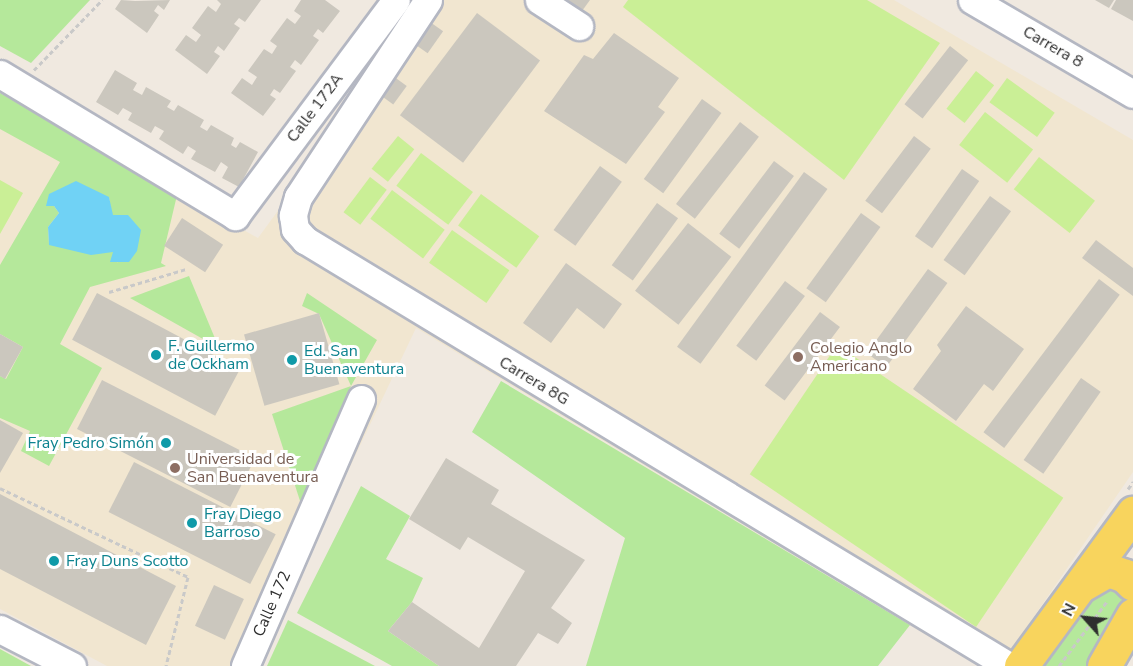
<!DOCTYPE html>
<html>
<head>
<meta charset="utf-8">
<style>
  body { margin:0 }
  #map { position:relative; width:1133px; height:666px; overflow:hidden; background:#f0e9e0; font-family:"Nunito Sans",sans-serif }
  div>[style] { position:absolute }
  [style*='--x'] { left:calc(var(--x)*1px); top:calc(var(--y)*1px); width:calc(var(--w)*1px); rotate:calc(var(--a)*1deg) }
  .education>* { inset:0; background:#f1e6d0 }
  .green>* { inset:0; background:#b5e89b }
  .pitch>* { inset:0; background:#caef96; transform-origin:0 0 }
  .water>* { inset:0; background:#70d2f5 }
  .building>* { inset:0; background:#cbc7be; transform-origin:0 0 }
  .path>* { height:3px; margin-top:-1.5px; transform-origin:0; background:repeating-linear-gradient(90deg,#c9c9c9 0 4.5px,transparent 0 7.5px) }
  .roads { filter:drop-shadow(2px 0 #b4b7c2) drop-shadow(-2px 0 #b4b7c2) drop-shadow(0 2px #b4b7c2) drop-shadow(0 -2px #b4b7c2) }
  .minor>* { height:27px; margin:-13.5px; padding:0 13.5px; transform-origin:13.5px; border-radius:13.5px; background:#fff }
  .major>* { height:33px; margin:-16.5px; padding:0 16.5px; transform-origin:16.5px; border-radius:16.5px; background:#f8d45d }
  .dots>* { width:16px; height:16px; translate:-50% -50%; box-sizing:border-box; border:3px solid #fff; border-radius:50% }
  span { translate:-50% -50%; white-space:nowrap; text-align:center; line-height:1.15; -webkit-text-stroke:6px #fff; paint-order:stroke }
  .street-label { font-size:16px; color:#2e2e2e }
  .culture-label { font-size:16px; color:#0d838f }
  .left { translate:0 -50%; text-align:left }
  .right { translate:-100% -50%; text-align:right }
  .education-label { font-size:16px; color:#785e54 }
  .north { position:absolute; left:1055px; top:588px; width:60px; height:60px; -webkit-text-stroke:4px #fff; paint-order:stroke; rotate:297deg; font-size:16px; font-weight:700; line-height:24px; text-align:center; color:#2e2e2e }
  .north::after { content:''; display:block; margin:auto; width:21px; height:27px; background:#2e2e2e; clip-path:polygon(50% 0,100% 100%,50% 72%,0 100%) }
</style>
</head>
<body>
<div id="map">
  <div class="education">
    <div style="clip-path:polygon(432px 0,894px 0,1133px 140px,1133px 472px,1000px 666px,978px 666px,416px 328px,259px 658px,240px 666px,107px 666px,0 609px,0 93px,258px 238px)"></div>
  </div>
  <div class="green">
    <div style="clip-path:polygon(0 0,90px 0,31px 63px,0 46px)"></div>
    <div style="clip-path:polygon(evenodd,0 93px,178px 191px,161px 263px,166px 266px,90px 287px,60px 344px,102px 368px,49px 466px,21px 451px,30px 431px,0 418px,0 376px,6px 379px,23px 347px,0 334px,0 265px,60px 162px,0 129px,0 93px,109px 197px,118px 263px,114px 252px,49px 244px,48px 227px,59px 213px,54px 206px,109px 197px)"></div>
    <div style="clip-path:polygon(189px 276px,219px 348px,130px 298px)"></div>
    <div style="clip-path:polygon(307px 293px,377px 340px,351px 386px,301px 504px,272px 414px,351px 386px,319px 314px,302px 306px)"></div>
    <div style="clip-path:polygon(501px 381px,910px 625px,878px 666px,586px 666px,625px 538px,472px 432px)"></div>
    <div style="clip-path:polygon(361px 486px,410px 516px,386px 559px,423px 578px,412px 602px,388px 631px,439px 666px,392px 666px,297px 613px)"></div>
    <div style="clip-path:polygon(1105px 582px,1131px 596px,1091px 666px,1034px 666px)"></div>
    <div style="clip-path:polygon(288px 620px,375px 666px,267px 666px)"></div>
    <div style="clip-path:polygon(0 649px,31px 666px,0 666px)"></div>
  </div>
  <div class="pitch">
    <div style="clip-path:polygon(628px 0,867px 0,940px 43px,844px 180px,623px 7px)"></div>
    <div style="left:976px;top:71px;width:23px;height:48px;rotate:38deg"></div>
    <div style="left:1007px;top:78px;width:59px;height:30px;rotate:36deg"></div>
    <div style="left:985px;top:112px;width:61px;height:42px;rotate:38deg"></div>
    <div style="left:398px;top:136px;width:21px;height:42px;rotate:39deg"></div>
    <div style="left:421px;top:153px;width:65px;height:41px;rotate:37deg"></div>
    <div style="left:1039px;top:157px;width:71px;height:41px;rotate:38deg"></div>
    <div style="left:370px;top:177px;width:21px;height:44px;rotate:37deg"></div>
    <div style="clip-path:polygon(0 180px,23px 193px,0 234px)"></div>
    <div style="left:392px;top:190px;width:66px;height:36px;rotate:37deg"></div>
    <div style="left:481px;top:194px;width:72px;height:39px;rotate:36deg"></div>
    <div style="left:452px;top:230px;width:70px;height:40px;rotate:35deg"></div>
    <div style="left:837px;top:345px;width:273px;height:156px;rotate:34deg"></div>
  </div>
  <div class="water">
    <div style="clip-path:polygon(76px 181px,109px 197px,113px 215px,128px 215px,141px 230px,137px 251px,129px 262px,110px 262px,113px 252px,91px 255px,49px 245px,48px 227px,59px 213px,54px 206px,46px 206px,49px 194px)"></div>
  </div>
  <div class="building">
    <div style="clip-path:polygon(121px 0,135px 1px,170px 0,164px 10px,158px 5px,154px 11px,159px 15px,147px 33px,115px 9px)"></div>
    <div style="clip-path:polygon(217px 0,261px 0,245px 22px,239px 18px,234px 24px,240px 28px,224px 51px,218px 46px,214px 52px,220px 56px,207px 74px,175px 50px,186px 35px,196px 42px,201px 35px,192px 28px,208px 6px,216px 12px,221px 4px)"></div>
    <div style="clip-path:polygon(301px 0,325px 0,340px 11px,323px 33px,318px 29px,313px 36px,319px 40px,301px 65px,295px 60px,290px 67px,296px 71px,280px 93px,274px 89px,270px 95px,276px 99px,263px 116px,231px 93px,242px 78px,252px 85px,257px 77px,248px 71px,264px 49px,272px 54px,277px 46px,270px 41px,287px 18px,295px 24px,301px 16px,294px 11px)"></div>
    <div style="clip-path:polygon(568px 0,590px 0,582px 11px)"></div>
    <div style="clip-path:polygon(1095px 0,1114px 0,1109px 8px)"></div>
    <div style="clip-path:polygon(1116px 0,1133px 0,1133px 21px,1111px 9px)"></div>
    <div style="left:477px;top:13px;width:79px;height:128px;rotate:37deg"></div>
    <div style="left:430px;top:22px;width:16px;height:27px;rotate:35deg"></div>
    <div style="clip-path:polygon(614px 33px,679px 78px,658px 107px,665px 112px,626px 164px,544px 111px,584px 55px,593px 59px)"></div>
    <div style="left:950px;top:46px;width:23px;height:74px;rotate:38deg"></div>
    <div style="clip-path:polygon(115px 70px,137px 83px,133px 90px,142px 95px,146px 87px,171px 101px,167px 107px,174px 111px,178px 105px,204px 120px,200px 127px,207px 131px,211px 125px,234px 138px,231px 145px,236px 148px,240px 142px,258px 152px,239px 187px,222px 178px,228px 167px,221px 162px,215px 172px,191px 159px,196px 151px,188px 146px,183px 154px,159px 139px,164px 131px,155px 126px,151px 133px,128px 120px,132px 113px,123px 108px,118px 115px,96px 102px)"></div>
    <div style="left:393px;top:76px;width:17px;height:23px;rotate:36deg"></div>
    <div style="left:702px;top:99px;width:24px;height:99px;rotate:36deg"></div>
    <div style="left:740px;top:122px;width:24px;height:104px;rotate:38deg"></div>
    <div style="left:914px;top:136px;width:21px;height:81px;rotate:37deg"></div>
    <div style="left:774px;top:161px;width:25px;height:91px;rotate:37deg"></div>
    <div style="left:600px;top:166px;width:27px;height:79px;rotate:36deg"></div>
    <div style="left:962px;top:169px;width:21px;height:82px;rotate:35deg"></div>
    <div style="left:804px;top:172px;width:29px;height:216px;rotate:36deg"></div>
    <div style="left:990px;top:196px;width:26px;height:79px;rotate:36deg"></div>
    <div style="left:657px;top:203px;width:26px;height:77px;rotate:36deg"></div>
    <div style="left:861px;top:213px;width:24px;height:93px;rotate:36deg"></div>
    <div style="left:182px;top:218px;width:49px;height:33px;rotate:33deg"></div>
    <div style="left:688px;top:223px;width:55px;height:86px;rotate:38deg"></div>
    <div style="clip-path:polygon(1096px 240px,1133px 268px,1133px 296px,1082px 258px)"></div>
    <div style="clip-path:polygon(566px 263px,622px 304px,604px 329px,577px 308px,551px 343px,523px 323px)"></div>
    <div style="left:928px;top:269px;width:24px;height:104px;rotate:36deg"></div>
    <div style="left:1099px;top:279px;width:26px;height:192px;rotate:37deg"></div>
    <div style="left:785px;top:281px;width:25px;height:81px;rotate:37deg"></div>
    <div style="left:97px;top:293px;width:162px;height:53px;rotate:28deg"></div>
    <div style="clip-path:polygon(966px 306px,1024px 349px,993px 391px,984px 384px,956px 421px,913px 389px,941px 351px,937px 345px)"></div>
    <div style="left:820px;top:312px;width:25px;height:92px;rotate:37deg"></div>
    <div style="left:319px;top:313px;width:74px;height:78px;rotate:74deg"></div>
    <div style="clip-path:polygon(0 334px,23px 347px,5px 379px,0 376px)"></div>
    <div style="left:1081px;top:378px;width:24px;height:100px;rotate:35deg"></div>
    <div style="left:102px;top:380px;width:172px;height:55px;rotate:27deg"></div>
    <div style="clip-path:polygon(0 420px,23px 433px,0 473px)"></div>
    <div style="clip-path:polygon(446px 458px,499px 490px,491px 504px,585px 560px,551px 608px,572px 623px,558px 644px,538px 633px,516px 666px,439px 666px,388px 631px,412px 602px,479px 648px,525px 571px,468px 537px,460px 550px,409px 519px)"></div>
    <div style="left:134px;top:462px;width:159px;height:56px;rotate:27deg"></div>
    <div style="clip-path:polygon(0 494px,176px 586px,146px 645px,0 569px)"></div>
    <div style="left:214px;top:585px;width:33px;height:45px;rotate:25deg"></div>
  </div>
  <div class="path">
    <div style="--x:34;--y:70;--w:98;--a:-45.8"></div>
    <div style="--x:109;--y:292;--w:80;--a:-16.6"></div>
    <div style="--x:0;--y:488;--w:208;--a:25.3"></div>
    <div style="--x:188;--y:577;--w:92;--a:103.9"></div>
    <div style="--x:1128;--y:489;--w:9;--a:-54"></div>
    <div style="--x:1059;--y:666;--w:82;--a:-53.4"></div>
  </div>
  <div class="roads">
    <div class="minor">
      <div style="--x:428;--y:0;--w:236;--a:123.4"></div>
      <div style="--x:298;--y:197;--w:19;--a:106"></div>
      <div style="--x:293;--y:215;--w:14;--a:82"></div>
      <div style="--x:295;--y:229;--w:15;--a:48"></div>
      <div style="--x:305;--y:240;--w:823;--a:31.18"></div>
      <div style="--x:539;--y:0;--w:48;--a:33"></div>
      <div style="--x:972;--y:0;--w:186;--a:30.3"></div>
      <div style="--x:0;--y:74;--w:275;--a:31.1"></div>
      <div style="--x:235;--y:216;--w:269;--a:-53.3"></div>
      <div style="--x:0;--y:629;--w:81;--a:27.2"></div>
      <div style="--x:245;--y:666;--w:291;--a:-66.5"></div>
    </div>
    <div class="major">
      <div style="--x:1080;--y:586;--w:32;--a:-30"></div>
      <div style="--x:1108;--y:570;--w:18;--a:19"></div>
      <div style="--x:1125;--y:576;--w:11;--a:45"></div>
      <div style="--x:1021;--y:666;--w:190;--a:-53.8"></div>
      <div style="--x:1104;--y:666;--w:59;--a:-60.4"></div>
    </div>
  </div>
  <div class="dots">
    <div style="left:156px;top:355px;background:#0f9aa8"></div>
    <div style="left:798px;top:357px;background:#8d6e63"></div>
    <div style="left:292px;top:360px;background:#0f9aa8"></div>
    <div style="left:166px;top:443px;background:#0f9aa8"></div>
    <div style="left:175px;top:468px;background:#8d6e63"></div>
    <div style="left:192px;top:523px;background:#0f9aa8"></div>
    <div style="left:54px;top:561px;background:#0f9aa8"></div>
  </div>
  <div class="street-label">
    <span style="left:1053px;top:47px;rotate:30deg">Carrera 8</span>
    <span style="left:315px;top:108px;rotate:-53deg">Calle 172A</span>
    <span style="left:534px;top:381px;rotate:31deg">Carrera 8G</span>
    <span style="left:272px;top:604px;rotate:-66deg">Calle 172</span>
  </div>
  <div class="culture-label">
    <span class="left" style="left:168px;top:355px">F. Guillermo<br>de Ockham</span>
    <span class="left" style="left:304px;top:360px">Ed. San<br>Buenaventura</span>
    <span class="right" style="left:154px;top:443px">Fray Pedro Simón</span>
    <span class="left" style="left:204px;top:523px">Fray Diego<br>Barroso</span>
    <span class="left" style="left:66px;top:561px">Fray Duns Scotto</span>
  </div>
  <div class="education-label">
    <span class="left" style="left:810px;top:357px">Colegio Anglo<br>Americano</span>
    <span class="left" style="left:187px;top:468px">Universidad de<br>San Buenaventura</span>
  </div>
  <div class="north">N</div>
</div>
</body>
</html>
